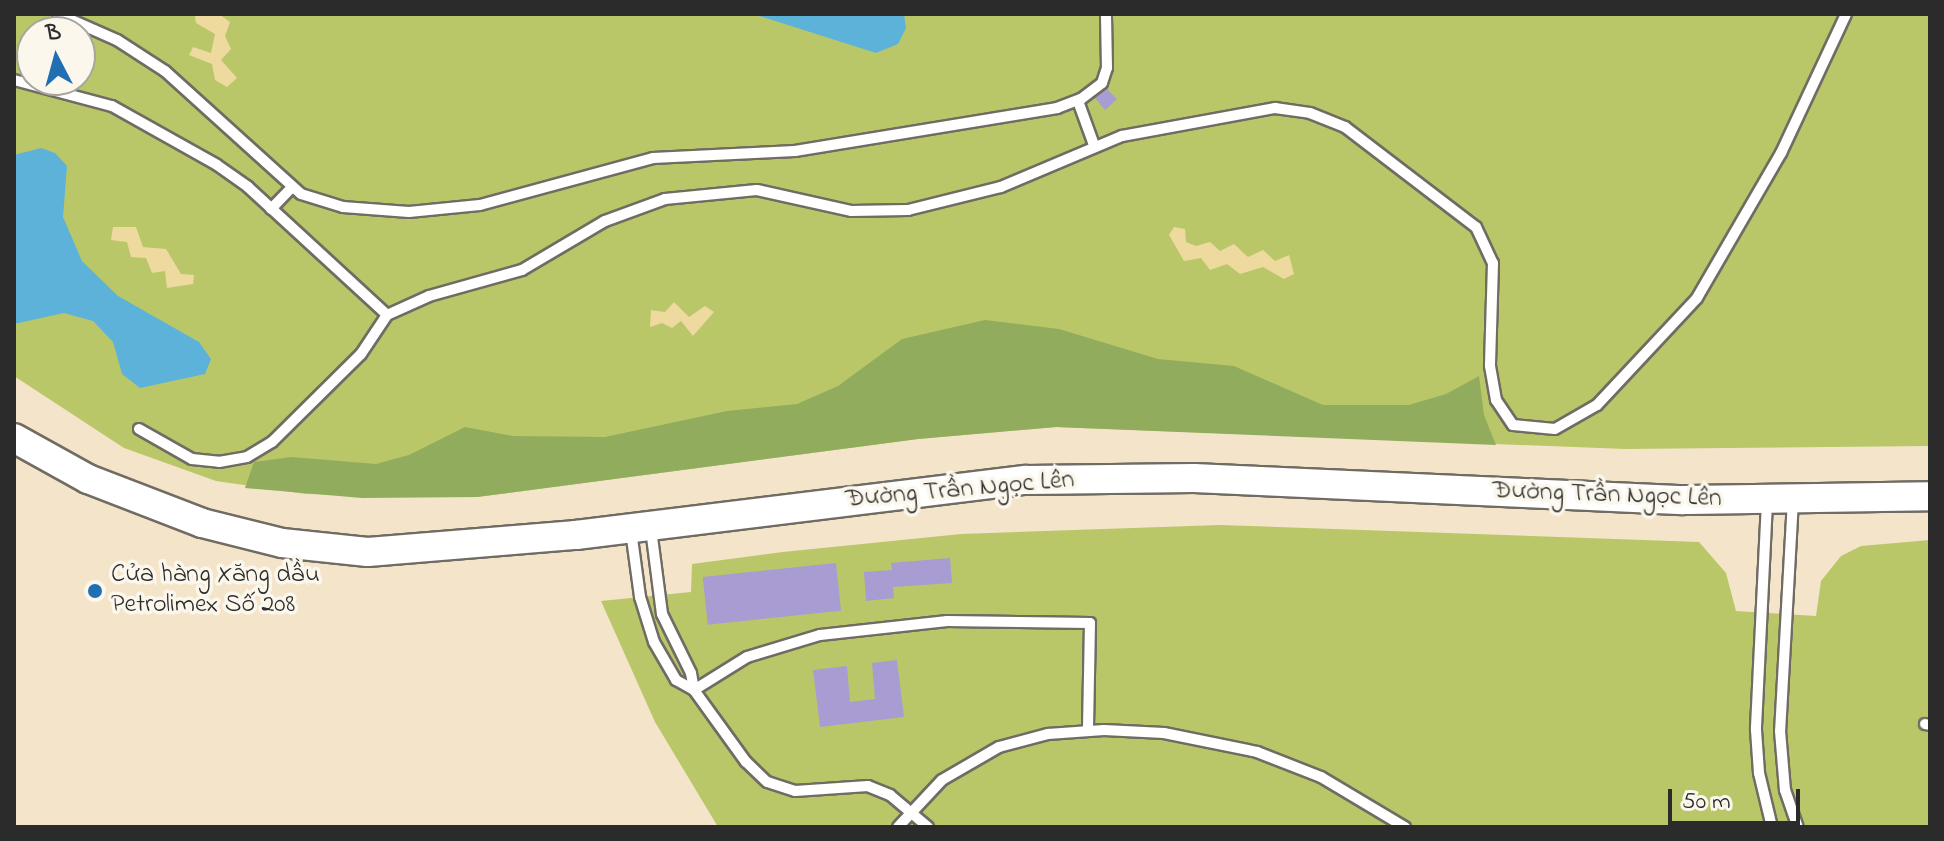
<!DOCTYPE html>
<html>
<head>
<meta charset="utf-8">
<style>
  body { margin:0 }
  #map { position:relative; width:1944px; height:841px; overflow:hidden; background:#f4e4ca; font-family:"Indie Flower",sans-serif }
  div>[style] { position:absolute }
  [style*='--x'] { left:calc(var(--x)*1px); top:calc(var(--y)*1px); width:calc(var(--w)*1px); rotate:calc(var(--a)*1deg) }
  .green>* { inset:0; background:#b9c769 }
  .forest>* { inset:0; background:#92ac5d }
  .sand>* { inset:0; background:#eeda9e }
  .water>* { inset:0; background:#5db2d9 }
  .building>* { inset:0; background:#a99cd2; transform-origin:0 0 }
  .roads { filter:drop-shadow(2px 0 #716c63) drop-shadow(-2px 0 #716c63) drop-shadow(0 2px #716c63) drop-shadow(0 -2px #716c63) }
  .lane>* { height:10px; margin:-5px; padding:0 5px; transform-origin:5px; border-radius:5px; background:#fff }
  .secondary>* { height:28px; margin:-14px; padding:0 14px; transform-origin:14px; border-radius:14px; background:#fff }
  .dots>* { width:22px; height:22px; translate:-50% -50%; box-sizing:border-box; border:4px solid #fbf7ec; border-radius:50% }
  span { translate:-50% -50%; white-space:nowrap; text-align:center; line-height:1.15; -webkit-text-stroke:7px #fbf7ec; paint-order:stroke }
  .street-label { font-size:26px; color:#2b2b2b }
  .poi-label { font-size:26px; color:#2b2b2b }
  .left { translate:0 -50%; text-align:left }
  .frame { position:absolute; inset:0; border:16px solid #2b2b2b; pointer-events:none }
  .north { position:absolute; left:16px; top:16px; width:80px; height:80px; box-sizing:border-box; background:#fbf7ec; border:2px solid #a8a59f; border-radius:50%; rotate:354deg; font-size:22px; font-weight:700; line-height:32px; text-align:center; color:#2b2b2b }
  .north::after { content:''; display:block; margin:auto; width:28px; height:36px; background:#1f6fb2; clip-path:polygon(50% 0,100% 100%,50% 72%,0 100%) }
  .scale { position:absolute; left:1668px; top:789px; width:132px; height:36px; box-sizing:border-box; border:4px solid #2b2b2b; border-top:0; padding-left:10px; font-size:24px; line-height:28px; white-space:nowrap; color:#2b2b2b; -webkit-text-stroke:6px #fbf7ec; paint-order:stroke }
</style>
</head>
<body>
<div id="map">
  <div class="green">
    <div style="clip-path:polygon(evenodd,14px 14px,1930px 14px,1930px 446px,1625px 449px,1056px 427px,918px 439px,477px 497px,305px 494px,216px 481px,124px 448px,14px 376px,14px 14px,32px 32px,80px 32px,80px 80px,32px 80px,32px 32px)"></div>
    <div style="clip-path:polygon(1220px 525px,1699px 542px,1726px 573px,1736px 611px,1816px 616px,1821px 581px,1841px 556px,1861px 546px,1930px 540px,1930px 827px,718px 827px,655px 722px,601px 601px,691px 592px,692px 564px,783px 552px,961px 534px)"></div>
  </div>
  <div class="forest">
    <div style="clip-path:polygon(985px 320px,1059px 329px,1158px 359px,1234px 366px,1323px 405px,1409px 405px,1446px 394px,1479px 376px,1484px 415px,1496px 445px,1056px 427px,918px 439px,477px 497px,362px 498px,245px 488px,254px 462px,291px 457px,376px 464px,409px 455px,465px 427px,513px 436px,605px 437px,727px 411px,797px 404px,838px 386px,902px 339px)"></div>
  </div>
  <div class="sand">
    <div style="clip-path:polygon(219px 14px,230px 22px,225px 36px,231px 49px,221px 60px,237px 78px,227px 87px,215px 80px,212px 64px,189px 55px,193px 47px,211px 53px,215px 34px,196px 23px,195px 16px)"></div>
    <div style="clip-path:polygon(113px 227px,136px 227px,143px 247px,166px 249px,181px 274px,194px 275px,193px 284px,167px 288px,165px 271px,152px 273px,146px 258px,131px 257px,127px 242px,111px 240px)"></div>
    <div style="clip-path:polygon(1174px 227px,1185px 229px,1186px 242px,1196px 246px,1210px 242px,1220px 251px,1234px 244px,1248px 257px,1263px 250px,1275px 261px,1289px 255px,1294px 274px,1284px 279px,1263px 267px,1240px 274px,1227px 264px,1210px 270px,1201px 258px,1184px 261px,1169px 235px)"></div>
    <div style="clip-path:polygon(674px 302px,689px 317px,705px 306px,714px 312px,693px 336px,681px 321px,672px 328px,662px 323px,650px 327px,651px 310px,665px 312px)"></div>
  </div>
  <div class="water">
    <div style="clip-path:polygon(753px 14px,904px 14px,906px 28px,898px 44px,876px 53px)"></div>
    <div style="clip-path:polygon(41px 148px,55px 153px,67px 166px,63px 217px,82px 261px,118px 296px,199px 342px,211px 359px,205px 374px,140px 388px,122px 374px,113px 342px,93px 321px,64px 313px,14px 324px,14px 155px)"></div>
  </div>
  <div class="building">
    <div style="clip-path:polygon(1107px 89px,1117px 99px,1105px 110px,1095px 98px)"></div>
    <div style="clip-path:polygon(950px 558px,952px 583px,893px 587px,894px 598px,866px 601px,864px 572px,892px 570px,891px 563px)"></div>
    <div style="left:836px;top:563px;width:48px;height:134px;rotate:84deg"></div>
    <div style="clip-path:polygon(897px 660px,904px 717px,820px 727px,813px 670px,847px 666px,850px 702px,875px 699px,872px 663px)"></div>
  </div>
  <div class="roads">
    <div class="lane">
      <div style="--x:58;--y:14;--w:64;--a:23.8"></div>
      <div style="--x:117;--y:40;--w:57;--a:32.9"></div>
      <div style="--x:165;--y:71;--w:183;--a:42.1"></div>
      <div style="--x:301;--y:194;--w:44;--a:17.2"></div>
      <div style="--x:343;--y:207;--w:66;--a:4.3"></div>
      <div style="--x:409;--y:212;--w:71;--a:-5.6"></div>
      <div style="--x:480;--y:205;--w:179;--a:-15.2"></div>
      <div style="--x:653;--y:158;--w:142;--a:-2.8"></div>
      <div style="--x:795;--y:151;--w:266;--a:-9.3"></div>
      <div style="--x:1057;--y:108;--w:26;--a:-21"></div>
      <div style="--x:1081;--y:99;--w:26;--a:-37"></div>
      <div style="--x:1102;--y:83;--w:16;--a:-72"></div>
      <div style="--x:1107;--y:68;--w:54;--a:-91.1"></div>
      <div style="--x:14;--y:80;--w:101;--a:14.9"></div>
      <div style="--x:112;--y:106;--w:120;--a:29.3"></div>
      <div style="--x:217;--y:165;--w:38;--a:35"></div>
      <div style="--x:248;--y:187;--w:189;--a:42.6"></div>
      <div style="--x:1078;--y:101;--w:47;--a:70"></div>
      <div style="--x:271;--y:209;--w:29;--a:-46"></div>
      <div style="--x:139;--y:429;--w:61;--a:29.5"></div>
      <div style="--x:192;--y:459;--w:27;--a:6"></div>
      <div style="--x:219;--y:462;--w:28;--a:-10"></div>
      <div style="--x:247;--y:457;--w:29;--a:-31"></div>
      <div style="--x:272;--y:442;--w:125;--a:-44.7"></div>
      <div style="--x:361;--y:354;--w:47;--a:-56.3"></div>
      <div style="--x:387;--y:315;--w:46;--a:-24.3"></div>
      <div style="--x:429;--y:296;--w:97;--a:-15.6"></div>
      <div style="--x:522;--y:270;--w:96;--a:-30.6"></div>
      <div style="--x:605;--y:221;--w:64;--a:-20.1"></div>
      <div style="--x:665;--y:199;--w:92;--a:-5.6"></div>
      <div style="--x:757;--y:190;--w:96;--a:12.6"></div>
      <div style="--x:851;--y:211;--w:57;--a:-1"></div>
      <div style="--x:908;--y:210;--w:96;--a:-13.9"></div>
      <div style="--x:1001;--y:187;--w:131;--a:-22.9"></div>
      <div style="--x:1122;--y:136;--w:156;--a:-10.4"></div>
      <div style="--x:1275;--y:108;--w:35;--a:8"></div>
      <div style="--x:1310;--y:113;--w:38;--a:22"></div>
      <div style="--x:1345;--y:127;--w:165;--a:37.4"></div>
      <div style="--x:1476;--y:227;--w:40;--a:65"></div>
      <div style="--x:1493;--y:263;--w:103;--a:91.7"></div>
      <div style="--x:1490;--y:366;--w:35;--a:80"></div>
      <div style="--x:1496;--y:400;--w:30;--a:56"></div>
      <div style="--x:1513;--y:425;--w:42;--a:5.4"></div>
      <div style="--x:1555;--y:429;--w:48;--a:-29.7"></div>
      <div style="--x:1597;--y:405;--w:146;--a:-46.9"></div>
      <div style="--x:1697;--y:298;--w:168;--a:-59.9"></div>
      <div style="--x:1781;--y:153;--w:153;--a:-64.9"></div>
      <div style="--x:1793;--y:500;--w:231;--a:93.2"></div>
      <div style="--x:1780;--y:731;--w:59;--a:85.2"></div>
      <div style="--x:1785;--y:790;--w:39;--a:71"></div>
      <div style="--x:1767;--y:502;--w:228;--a:92.8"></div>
      <div style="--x:1756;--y:730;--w:43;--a:86"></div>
      <div style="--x:1759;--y:773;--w:56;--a:76.5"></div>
      <div style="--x:631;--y:531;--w:67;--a:82.2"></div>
      <div style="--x:640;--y:597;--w:47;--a:72.7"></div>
      <div style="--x:654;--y:642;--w:44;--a:59.9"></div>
      <div style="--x:676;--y:680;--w:21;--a:29"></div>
      <div style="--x:694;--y:690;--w:17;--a:-100"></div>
      <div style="--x:691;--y:673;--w:66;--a:-116.2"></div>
      <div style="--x:662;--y:614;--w:86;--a:-97.4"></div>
      <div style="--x:1925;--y:724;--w:5;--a:11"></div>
      <div style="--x:898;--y:827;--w:64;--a:-46.9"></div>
      <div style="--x:942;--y:780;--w:66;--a:-30.1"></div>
      <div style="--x:999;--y:747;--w:51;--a:-14.9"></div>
      <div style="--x:1048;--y:734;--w:56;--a:-4.1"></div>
      <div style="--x:1104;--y:730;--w:60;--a:2.9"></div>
      <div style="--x:1164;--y:733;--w:95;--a:11.5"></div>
      <div style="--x:1257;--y:752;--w:69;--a:21.3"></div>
      <div style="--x:1321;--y:777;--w:98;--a:30.8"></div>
      <div style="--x:928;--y:827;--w:50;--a:-139.9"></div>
      <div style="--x:890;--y:795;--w:24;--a:-158"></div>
      <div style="--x:868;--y:786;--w:73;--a:176.1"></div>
      <div style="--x:795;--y:791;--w:29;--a:-162"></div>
      <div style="--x:767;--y:782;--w:29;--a:-136"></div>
      <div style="--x:746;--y:762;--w:89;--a:-125.8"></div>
      <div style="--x:694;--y:690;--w:62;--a:-31.9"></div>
      <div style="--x:747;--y:657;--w:76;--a:-16.8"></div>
      <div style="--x:820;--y:635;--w:128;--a:-6.3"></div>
      <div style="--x:947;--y:621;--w:143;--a:0.8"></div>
      <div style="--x:1090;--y:623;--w:108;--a:91.1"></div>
    </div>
    <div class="secondary">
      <div style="--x:14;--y:438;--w:85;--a:29"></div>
      <div style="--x:88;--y:479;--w:122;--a:21.1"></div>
      <div style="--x:202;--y:523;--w:82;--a:14"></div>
      <div style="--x:282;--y:543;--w:86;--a:6"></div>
      <div style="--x:368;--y:552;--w:209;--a:-4.7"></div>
      <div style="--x:576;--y:535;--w:454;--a:-7"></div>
      <div style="--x:1027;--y:480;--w:167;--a:-0.7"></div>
      <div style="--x:1194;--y:478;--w:490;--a:2.6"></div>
      <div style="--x:1684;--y:500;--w:246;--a:-0.9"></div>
    </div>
  </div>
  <div class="dots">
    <div style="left:95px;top:591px;background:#1f6fb2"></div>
  </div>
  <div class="street-label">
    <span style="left:960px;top:491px;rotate:-5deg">Đường Trần Ngọc Lên</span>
    <span style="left:1607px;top:496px;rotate:2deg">Đường Trần Ngọc Lên</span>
  </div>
  <div class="poi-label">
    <span class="left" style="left:111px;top:591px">Cửa hàng Xăng dầu<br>Petrolimex Số 208</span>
  </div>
  <div class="frame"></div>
  <div class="north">B</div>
  <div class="scale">50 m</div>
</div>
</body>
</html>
